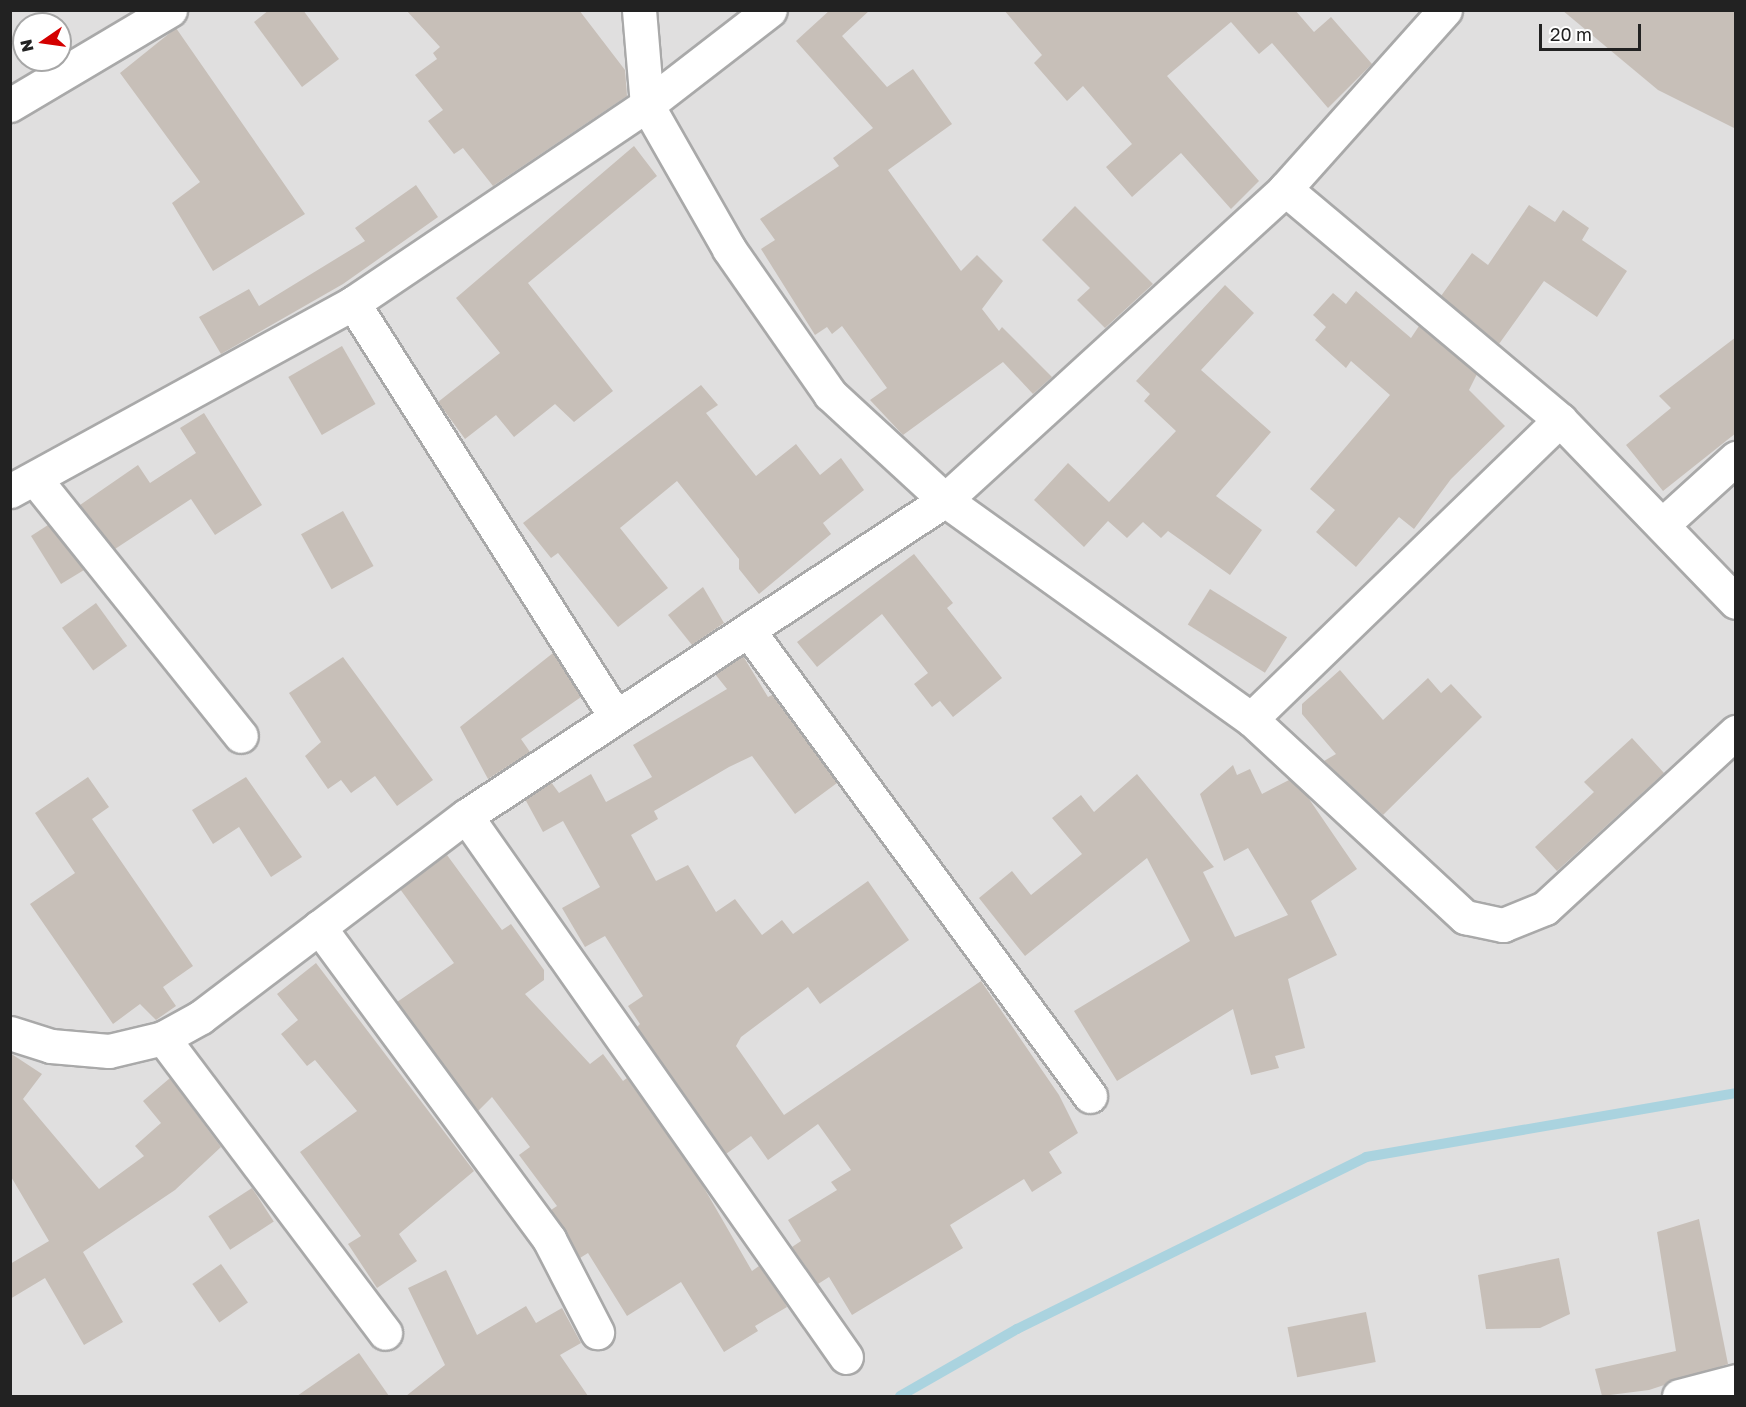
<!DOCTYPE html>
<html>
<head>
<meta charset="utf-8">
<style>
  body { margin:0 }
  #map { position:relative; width:1746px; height:1407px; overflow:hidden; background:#f2efe9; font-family:"Golos Text",sans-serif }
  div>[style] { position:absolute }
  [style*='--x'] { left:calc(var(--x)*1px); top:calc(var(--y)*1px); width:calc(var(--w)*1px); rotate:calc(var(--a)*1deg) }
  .residential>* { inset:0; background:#e0dfdf }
  .stream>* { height:10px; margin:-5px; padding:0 5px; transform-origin:5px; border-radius:5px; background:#aad3df }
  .building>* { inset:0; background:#c7bfb8; transform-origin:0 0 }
  .roads { filter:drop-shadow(2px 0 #a9a9a9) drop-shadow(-2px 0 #a9a9a9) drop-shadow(0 2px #a9a9a9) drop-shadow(0 -2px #a9a9a9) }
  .street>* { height:33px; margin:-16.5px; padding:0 16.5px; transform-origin:16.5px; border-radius:16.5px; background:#fff }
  span { translate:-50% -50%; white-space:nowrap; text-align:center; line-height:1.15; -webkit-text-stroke:5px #fff; paint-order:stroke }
  .frame { position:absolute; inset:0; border:12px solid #222; pointer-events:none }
  .north { position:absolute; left:12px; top:12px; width:60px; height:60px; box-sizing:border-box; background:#fff; border:2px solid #a7a7a7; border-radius:50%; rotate:257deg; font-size:16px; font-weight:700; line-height:24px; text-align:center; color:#222 }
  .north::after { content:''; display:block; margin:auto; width:21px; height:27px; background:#d40000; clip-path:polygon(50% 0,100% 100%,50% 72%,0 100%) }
  .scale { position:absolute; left:1539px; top:24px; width:102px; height:27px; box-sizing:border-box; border:3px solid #222; border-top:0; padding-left:8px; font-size:18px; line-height:21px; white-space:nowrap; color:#222; -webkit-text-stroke:4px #fff; paint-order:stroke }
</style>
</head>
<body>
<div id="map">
  <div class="residential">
    <div style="clip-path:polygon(evenodd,11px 11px,1735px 11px,1735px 1396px,11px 1396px,11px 11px,24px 24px,60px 24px,60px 60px,24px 60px,24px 24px)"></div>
  </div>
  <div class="stream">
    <div style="--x:900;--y:1396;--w:135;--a:-29.8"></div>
    <div style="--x:1017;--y:1329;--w:389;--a:-26.2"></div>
    <div style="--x:1366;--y:1157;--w:375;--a:-9.8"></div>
  </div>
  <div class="building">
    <div style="clip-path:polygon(269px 10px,303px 10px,339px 59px,302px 87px,254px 22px)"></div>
    <div style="clip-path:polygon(406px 10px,579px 10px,625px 70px,627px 96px,493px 186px,463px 148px,454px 154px,428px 121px,443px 110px,415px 75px,437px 59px,433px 53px,440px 47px)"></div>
    <div style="clip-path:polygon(830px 10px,870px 10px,842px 36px,887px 87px,913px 69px,952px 124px,888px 170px,961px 271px,977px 255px,1003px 281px,982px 309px,999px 331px,1002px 327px,1052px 377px,1033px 394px,1003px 362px,903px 435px,870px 400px,887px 388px,842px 326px,832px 334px,827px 327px,815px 335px,761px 249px,775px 240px,760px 219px,839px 166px,833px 158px,873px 128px,796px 41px)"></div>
    <div style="clip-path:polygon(1004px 10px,1295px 10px,1314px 32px,1331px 17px,1372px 64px,1328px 108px,1272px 43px,1259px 54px,1231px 22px,1167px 76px,1259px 181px,1231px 209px,1181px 153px,1132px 197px,1106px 167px,1132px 144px,1083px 86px,1067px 101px,1034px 63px,1042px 55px)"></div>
    <div style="clip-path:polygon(1562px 10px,1736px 10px,1736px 129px,1658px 90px)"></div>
    <div style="clip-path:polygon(176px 28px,305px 214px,213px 271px,172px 203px,200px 182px,120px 73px)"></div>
    <div style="clip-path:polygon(634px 146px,657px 176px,528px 283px,613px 391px,574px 422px,555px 404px,514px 437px,496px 415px,465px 439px,438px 402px,500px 353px,456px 298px)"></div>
    <div style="clip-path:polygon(416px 185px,438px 217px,343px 284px,221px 354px,199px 317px,249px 289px,259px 306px,365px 241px,355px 228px)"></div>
    <div style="clip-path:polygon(1529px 205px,1555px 222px,1563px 210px,1589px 228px,1582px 240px,1627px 271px,1597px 317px,1544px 281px,1499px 344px,1441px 296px,1472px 253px,1488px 265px)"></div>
    <div style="clip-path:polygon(1075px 206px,1153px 284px,1105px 328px,1077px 300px,1090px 288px,1042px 240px)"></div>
    <div style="clip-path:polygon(1225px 285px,1254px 313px,1201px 370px,1271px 432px,1216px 496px,1262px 530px,1230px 575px,1168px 531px,1161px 538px,1143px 522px,1127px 538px,1108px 521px,1084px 547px,1034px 500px,1068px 463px,1109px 502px,1176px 431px,1144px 401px,1150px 394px,1136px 381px)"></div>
    <div style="clip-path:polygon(1356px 291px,1411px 338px,1419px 326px,1477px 374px,1469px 390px,1505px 426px,1451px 479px,1414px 529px,1399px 517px,1356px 567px,1316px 532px,1335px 510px,1310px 489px,1390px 395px,1351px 361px,1346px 368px,1315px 340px,1326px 327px,1313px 315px,1333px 293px,1346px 304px)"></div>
    <div style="clip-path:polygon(1736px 337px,1736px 433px,1663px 491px,1626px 445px,1671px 408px,1659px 396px)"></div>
    <div style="left:342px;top:346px;width:67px;height:62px;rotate:60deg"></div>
    <div style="clip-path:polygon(701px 385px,718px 405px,706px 413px,756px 476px,796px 444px,820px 475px,841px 458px,864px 490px,823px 523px,831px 534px,759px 594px,739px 569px,739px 559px,677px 481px,620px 528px,668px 588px,618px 627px,558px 553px,551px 558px,523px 523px)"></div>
    <div style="clip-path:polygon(204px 413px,262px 505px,215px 535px,191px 499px,115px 549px,80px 505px,138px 465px,150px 483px,196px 453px,180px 428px)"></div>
    <div style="left:343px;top:511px;width:63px;height:48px;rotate:61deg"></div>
    <div style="clip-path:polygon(48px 525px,84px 570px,61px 584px,31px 536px)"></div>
    <div style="clip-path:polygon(914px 554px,953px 603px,947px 608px,1002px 678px,953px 717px,940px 701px,932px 707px,914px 684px,928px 673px,882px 614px,817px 667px,797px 642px)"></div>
    <div style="clip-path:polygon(703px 587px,724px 623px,692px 645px,668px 615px)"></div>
    <div style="left:1210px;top:589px;width:91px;height:42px;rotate:32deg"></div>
    <div style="left:96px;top:603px;width:53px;height:42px;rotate:54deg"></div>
    <div style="clip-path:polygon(553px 653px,581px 697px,521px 739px,530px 752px,488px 779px,460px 727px)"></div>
    <div style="clip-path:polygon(743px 656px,768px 697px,772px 695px,837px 783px,795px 814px,752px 756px,729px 767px,654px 811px,658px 819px,631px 835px,656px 881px,688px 865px,716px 912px,735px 899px,762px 935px,782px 920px,793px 934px,868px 881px,909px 940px,820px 1004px,808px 987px,741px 1037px,736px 1046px,784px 1115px,981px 981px,1059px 1095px,1078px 1133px,1049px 1152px,1062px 1173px,1032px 1192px,1024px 1179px,950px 1225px,963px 1248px,852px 1315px,829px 1277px,818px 1284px,792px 1247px,801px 1241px,788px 1220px,837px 1190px,831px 1182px,851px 1170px,818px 1124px,768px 1160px,751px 1136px,726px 1154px,637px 1027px,640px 1024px,628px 1006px,643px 996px,605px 936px,585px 947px,562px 908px,600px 887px,563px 821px,543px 832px,525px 799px,551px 782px,559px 793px,591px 774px,606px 802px,652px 777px,633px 745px,727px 689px,715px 674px)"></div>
    <div style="clip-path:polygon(343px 657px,433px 780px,397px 806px,375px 776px,351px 793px,341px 780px,328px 789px,305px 756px,321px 742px,289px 693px)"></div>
    <div style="clip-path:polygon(1340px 670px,1383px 720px,1428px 678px,1441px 693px,1451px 684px,1482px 717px,1383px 815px,1324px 761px,1336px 754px,1302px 714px,1302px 704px)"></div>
    <div style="clip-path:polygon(1632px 738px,1664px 773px,1557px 871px,1535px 847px,1594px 792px,1584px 782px)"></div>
    <div style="clip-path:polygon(1233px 765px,1237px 775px,1250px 769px,1262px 794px,1289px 780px,1307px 796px,1357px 869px,1311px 901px,1337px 955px,1288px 979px,1305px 1048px,1275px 1056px,1279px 1068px,1251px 1075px,1233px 1009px,1117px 1081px,1074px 1011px,1190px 941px,1147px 858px,1025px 956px,979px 898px,1012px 871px,1031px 895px,1082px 854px,1052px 818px,1081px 795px,1094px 812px,1137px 774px,1214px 867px,1203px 872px,1235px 937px,1288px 915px,1248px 848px,1224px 861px,1200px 794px)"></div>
    <div style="clip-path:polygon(88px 777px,109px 807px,92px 819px,193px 966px,163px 987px,176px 1006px,156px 1020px,140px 1004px,113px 1024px,30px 904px,75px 873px,35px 813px)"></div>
    <div style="clip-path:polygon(246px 777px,302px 857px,271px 877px,239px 827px,213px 844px,192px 810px)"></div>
    <div style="clip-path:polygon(447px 855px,502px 930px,511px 924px,544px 970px,544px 980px,525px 994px,590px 1064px,603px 1054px,623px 1081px,627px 1078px,700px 1181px,752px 1271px,759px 1266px,785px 1303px,787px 1307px,755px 1326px,758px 1331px,724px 1352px,681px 1282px,627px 1316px,588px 1253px,580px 1258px,551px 1210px,557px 1206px,519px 1155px,530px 1147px,492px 1097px,478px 1111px,397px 1002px,454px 963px,400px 889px)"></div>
    <div style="clip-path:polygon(316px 963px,474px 1171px,399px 1234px,417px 1261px,377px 1288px,348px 1244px,361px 1236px,300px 1152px,357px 1111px,315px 1060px,307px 1066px,281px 1034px,298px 1020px,277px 994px)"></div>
    <div style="clip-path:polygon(10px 1053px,42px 1074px,23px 1099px,99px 1189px,144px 1156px,135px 1146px,161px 1123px,143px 1101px,170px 1078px,221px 1147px,175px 1190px,83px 1252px,123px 1322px,84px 1345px,45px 1278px,10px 1299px,10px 1264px,49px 1241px,10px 1175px)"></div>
    <div style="left:252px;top:1188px;width:40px;height:52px;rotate:57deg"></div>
    <div style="clip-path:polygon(1699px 1219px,1728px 1364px,1649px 1390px,1602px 1396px,1595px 1369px,1676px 1351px,1657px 1232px)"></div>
    <div style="clip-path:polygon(1559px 1258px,1570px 1314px,1540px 1328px,1486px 1329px,1478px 1275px)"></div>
    <div style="left:221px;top:1264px;width:47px;height:35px;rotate:55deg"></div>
    <div style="clip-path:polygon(446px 1270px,477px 1335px,526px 1306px,536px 1323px,562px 1308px,581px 1343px,560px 1355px,588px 1396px,406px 1396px,445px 1365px,408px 1288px)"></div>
    <div style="left:1366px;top:1312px;width:51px;height:80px;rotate:79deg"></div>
    <div style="clip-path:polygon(359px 1353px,389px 1396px,297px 1396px)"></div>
  </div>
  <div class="roads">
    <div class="street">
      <div style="--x:639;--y:10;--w:95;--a:85.2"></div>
      <div style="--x:647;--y:105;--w:166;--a:60.3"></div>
      <div style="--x:729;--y:249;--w:177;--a:55.1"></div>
      <div style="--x:830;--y:394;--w:156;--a:42.7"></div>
      <div style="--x:945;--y:500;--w:376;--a:35.6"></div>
      <div style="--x:1251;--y:719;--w:292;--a:42.8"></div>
      <div style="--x:1465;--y:917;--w:39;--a:12"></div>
      <div style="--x:1503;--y:925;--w:45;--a:-22"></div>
      <div style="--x:1545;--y:908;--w:260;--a:-42.7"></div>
      <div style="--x:10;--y:105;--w:186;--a:-30.7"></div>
      <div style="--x:1285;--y:189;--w:359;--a:40"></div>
      <div style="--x:1560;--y:420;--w:253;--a:46"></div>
      <div style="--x:353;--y:303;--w:490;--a:57.6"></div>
      <div style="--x:35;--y:479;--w:329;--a:51.3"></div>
      <div style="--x:10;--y:491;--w:391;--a:-28.7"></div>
      <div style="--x:353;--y:303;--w:354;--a:-34"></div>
      <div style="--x:647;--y:105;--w:155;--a:-37.7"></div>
      <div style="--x:1662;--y:525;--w:100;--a:-42.2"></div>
      <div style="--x:748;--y:630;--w:578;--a:53.72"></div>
      <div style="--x:1251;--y:719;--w:430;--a:-44.1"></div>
      <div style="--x:466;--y:816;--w:661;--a:54.92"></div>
      <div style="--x:319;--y:927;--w:388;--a:53.6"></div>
      <div style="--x:549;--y:1239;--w:105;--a:62.7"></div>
      <div style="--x:10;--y:1033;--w:43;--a:17.6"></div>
      <div style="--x:51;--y:1046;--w:58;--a:4.9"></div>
      <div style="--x:109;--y:1051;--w:56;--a:-13.5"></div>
      <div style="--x:163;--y:1038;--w:43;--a:-28.9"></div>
      <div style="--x:201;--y:1017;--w:333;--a:-37.2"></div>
      <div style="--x:466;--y:816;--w:574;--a:-33.41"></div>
      <div style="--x:945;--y:500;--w:461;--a:-42.4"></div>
      <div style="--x:1285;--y:189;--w:240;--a:-48.2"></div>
      <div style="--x:163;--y:1038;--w:369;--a:53"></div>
      <div style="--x:1679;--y:1396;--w:59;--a:-14.7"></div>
    </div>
  </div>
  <div class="frame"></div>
  <div class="north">N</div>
  <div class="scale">20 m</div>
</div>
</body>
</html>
